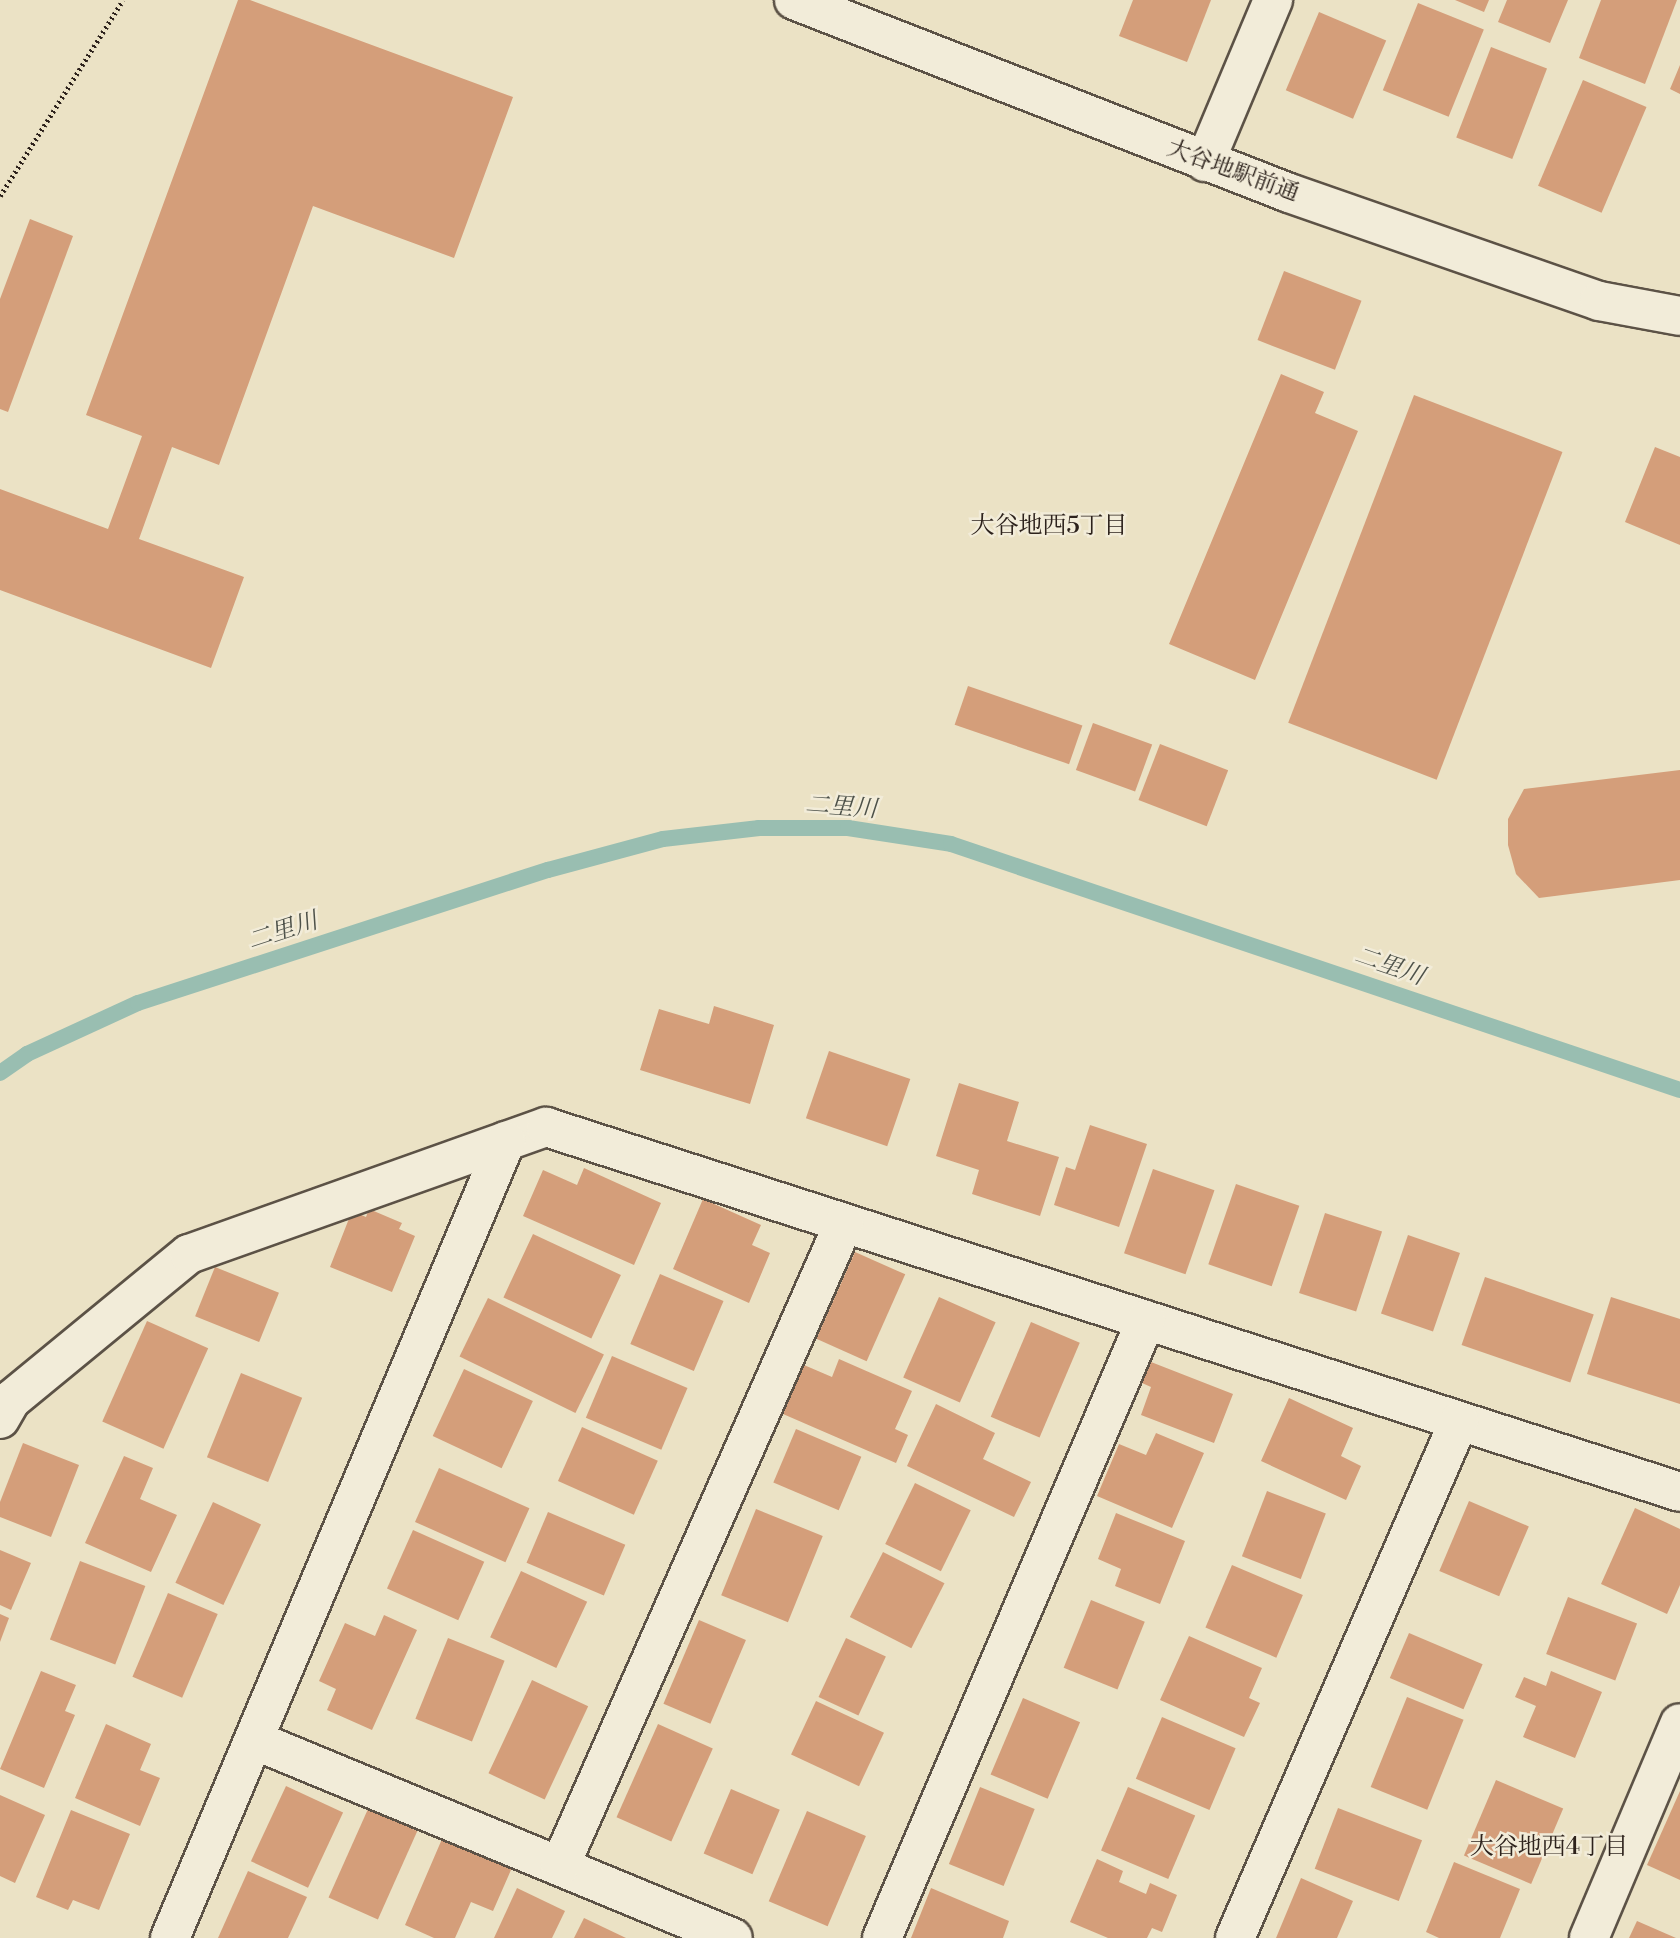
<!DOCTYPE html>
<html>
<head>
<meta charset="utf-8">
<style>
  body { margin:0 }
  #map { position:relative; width:1680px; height:1938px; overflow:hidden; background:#ebe2c5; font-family:"Libre Bodoni","Noto Serif JP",serif }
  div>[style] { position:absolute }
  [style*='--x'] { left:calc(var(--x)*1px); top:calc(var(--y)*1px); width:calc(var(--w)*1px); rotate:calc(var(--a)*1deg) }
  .stream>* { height:16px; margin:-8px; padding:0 8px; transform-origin:8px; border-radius:8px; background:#99beb1 }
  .building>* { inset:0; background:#d49e7a; transform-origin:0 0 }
  .path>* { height:4.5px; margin-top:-2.25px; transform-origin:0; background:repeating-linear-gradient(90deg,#2d221c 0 2px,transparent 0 5.5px) }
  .roads { filter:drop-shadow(2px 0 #5c5246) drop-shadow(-2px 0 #5c5246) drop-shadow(0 2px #5c5246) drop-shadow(0 -2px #5c5246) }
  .minor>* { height:38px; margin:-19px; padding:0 19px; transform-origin:19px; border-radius:19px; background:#f2ecd9 }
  span { translate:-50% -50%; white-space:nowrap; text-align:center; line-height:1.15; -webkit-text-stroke:5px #f2ecd9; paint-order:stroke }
  .street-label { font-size:23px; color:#2d221c }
  .neighbourhood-label { font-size:24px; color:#2d221c }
  .water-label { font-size:24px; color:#4d5149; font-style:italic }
</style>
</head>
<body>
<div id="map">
  <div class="stream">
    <div style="--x:0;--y:1073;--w:33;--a:-35"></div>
    <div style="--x:27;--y:1054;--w:122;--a:-24.7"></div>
    <div style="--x:138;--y:1003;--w:431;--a:-18"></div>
    <div style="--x:548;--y:870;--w:119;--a:-15.1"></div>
    <div style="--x:663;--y:839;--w:97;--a:-6.5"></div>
    <div style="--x:759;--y:828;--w:89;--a:0"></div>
    <div style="--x:848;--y:828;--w:104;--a:8.8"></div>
    <div style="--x:951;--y:844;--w:769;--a:18.65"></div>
  </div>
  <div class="building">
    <div style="clip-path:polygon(238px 0,250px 0,513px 97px,454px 258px,313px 206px,219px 465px,172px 447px,139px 539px,244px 577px,211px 668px,0 590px,0 489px,108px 529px,142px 436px,86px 415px)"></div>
    <div style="clip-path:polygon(1133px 0,1211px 0,1187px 62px,1119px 36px)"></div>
    <div style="clip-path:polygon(1455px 0,1489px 0,1484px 12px)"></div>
    <div style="clip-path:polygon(1507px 0,1568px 0,1550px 43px,1498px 22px)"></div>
    <div style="clip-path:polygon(1601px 0,1677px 0,1645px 84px,1579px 58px)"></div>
    <div style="left:1418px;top:3px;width:71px;height:94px;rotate:22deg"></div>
    <div style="left:1319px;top:12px;width:73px;height:85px;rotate:23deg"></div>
    <div style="left:1491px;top:47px;width:60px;height:97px;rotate:21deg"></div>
    <div style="clip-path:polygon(1680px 65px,1680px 94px,1670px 89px)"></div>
    <div style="left:1583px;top:80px;width:69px;height:115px;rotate:23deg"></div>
    <div style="clip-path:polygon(30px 219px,73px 236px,8px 412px,0 409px,0 299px)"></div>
    <div style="left:1284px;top:271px;width:83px;height:74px;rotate:21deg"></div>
    <div style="clip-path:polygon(1281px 374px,1324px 392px,1315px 413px,1358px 431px,1255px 680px,1169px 644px)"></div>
    <div style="left:1414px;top:395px;width:159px;height:351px;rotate:21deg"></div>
    <div style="clip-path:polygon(1655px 447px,1680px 457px,1680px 545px,1625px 522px)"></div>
    <div style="left:968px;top:686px;width:121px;height:41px;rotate:19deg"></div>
    <div style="left:1093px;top:723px;width:63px;height:50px;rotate:20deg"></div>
    <div style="left:1160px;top:744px;width:73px;height:60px;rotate:21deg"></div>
    <div style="clip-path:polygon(1680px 770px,1680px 880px,1539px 898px,1516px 874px,1508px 845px,1508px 819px,1524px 789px)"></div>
    <div style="clip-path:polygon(714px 1006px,774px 1025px,750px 1104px,640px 1070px,659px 1009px,709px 1024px)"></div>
    <div style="left:829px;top:1051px;width:86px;height:71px;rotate:19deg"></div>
    <div style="clip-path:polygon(959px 1083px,1019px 1102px,1007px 1141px,1059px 1157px,1040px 1216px,972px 1194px,979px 1170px,936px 1156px)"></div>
    <div style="clip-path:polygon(1090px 1125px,1147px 1144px,1119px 1227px,1054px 1205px,1066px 1167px,1075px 1170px)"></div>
    <div style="clip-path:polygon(584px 1168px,661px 1203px,634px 1265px,523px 1216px,543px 1170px,577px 1185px)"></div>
    <div style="left:1153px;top:1169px;width:65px;height:89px;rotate:19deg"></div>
    <div style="left:1236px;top:1184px;width:67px;height:85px;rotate:19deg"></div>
    <div style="clip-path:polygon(703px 1199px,761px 1225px,752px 1245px,770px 1253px,749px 1303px,673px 1269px)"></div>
    <div style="clip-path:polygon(369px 1209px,402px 1223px,399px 1229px,415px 1236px,392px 1292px,330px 1267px,352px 1211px,366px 1217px)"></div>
    <div style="left:1325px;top:1213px;width:60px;height:84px;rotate:18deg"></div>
    <div style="left:533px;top:1234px;width:97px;height:70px;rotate:25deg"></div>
    <div style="left:1408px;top:1235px;width:55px;height:83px;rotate:19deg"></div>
    <div style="left:855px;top:1252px;width:55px;height:95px;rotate:24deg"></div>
    <div style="left:215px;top:1267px;width:69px;height:53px;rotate:22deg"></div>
    <div style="left:660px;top:1274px;width:69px;height:76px;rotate:23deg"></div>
    <div style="left:1485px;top:1277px;width:115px;height:72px;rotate:19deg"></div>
    <div style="left:939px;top:1297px;width:62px;height:88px;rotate:24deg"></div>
    <div style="clip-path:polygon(1611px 1297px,1680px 1319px,1680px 1404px,1587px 1374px)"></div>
    <div style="left:488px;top:1298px;width:129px;height:65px;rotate:26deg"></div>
    <div style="left:147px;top:1321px;width:67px;height:110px;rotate:24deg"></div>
    <div style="left:1031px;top:1322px;width:53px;height:103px;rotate:23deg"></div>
    <div style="left:612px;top:1356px;width:82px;height:67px;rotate:23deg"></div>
    <div style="clip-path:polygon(839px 1359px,912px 1391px,895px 1429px,908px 1435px,896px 1463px,783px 1414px,804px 1365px,832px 1377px)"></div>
    <div style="clip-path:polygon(1151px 1362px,1233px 1394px,1214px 1443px,1141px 1415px,1151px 1387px,1142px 1383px)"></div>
    <div style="left:464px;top:1369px;width:76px;height:74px;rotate:25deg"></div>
    <div style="left:241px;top:1373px;width:66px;height:91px;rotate:22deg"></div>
    <div style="clip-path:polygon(1289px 1398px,1353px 1428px,1341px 1456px,1361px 1466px,1346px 1500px,1261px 1461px)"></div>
    <div style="clip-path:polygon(936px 1404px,995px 1433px,983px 1459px,1031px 1482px,1014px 1517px,907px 1466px)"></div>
    <div style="left:582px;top:1427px;width:83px;height:59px;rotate:24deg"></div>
    <div style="left:796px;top:1429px;width:71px;height:58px;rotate:23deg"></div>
    <div style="clip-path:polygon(1156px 1433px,1204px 1453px,1172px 1528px,1097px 1496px,1119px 1444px,1146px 1455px)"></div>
    <div style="clip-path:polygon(23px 1443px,79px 1465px,51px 1537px,0 1517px,0 1502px)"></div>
    <div style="clip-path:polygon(124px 1456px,153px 1468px,140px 1499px,177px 1515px,151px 1572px,85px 1543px)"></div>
    <div style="left:439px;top:1468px;width:99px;height:59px;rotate:24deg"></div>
    <div style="left:915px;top:1483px;width:62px;height:68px;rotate:26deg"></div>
    <div style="left:1267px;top:1491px;width:63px;height:70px;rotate:21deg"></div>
    <div style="left:1469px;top:1501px;width:65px;height:76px;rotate:23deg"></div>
    <div style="left:213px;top:1502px;width:53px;height:89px;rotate:25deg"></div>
    <div style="clip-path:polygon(1635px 1508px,1680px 1529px,1680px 1585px,1667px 1614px,1601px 1584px)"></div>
    <div style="left:756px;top:1509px;width:72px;height:93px;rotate:22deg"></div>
    <div style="left:548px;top:1512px;width:84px;height:55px;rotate:23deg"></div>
    <div style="clip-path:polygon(1116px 1513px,1185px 1541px,1160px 1604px,1115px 1586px,1121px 1569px,1098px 1559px)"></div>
    <div style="left:413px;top:1530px;width:78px;height:64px;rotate:24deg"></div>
    <div style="clip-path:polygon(0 1550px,31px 1563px,11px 1610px,0 1605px)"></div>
    <div style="left:883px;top:1552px;width:69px;height:73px;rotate:27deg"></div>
    <div style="left:80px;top:1561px;width:70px;height:84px;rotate:21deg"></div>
    <div style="left:1232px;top:1565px;width:77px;height:68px;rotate:23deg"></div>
    <div style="left:521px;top:1571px;width:73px;height:73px;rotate:25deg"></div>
    <div style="left:168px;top:1593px;width:54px;height:91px;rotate:23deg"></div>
    <div style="left:1568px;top:1597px;width:74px;height:61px;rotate:21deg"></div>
    <div style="left:1091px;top:1600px;width:58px;height:73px;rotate:22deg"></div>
    <div style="clip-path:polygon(0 1614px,9px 1618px,0 1642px)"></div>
    <div style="clip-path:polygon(384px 1615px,417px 1630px,372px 1730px,327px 1710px,336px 1689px,319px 1681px,345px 1623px,375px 1636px)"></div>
    <div style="left:699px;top:1620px;width:51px;height:91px;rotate:23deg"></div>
    <div style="left:1409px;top:1633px;width:80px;height:49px;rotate:23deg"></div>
    <div style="clip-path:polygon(1189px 1636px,1262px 1668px,1249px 1698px,1260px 1703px,1244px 1737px,1160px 1700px)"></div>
    <div style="left:448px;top:1638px;width:61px;height:87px;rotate:22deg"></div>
    <div style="left:846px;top:1638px;width:44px;height:65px;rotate:25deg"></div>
    <div style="clip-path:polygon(41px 1671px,76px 1685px,65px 1711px,75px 1715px,44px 1788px,0 1769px)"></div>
    <div style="clip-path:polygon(1551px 1671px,1602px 1692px,1575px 1758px,1523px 1737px,1536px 1706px,1515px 1697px,1524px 1677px,1546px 1686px)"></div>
    <div style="left:532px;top:1680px;width:62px;height:103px;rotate:25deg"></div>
    <div style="left:1407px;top:1697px;width:61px;height:97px;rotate:22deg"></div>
    <div style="left:1023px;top:1698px;width:62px;height:83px;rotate:23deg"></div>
    <div style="left:816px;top:1701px;width:75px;height:59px;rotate:25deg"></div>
    <div style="left:1162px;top:1717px;width:80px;height:67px;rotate:23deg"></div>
    <div style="clip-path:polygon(106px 1724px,151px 1744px,140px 1770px,160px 1778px,140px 1826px,75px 1798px)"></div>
    <div style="left:658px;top:1724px;width:60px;height:102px;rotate:24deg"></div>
    <div style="left:1496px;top:1780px;width:73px;height:82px;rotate:23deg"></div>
    <div style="left:286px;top:1786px;width:63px;height:83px;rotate:25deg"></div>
    <div style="left:980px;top:1787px;width:59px;height:83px;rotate:22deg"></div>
    <div style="left:1128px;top:1787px;width:73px;height:69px;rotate:23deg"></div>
    <div style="left:731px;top:1789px;width:53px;height:70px;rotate:23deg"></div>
    <div style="clip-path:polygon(1680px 1791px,1680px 1880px,1647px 1865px)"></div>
    <div style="clip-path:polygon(0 1795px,45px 1815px,15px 1883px,0 1876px)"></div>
    <div style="left:1338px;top:1808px;width:90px;height:65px;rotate:21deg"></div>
    <div style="left:368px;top:1809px;width:54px;height:97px;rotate:24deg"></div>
    <div style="clip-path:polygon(71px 1810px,130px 1834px,99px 1910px,73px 1900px,68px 1910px,36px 1897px)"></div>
    <div style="left:807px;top:1811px;width:64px;height:98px;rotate:23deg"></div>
    <div style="clip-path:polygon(445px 1832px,514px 1863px,493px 1911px,471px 1902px,455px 1938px,434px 1938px,405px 1925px)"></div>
    <div style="clip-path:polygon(1097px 1859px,1123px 1871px,1119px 1882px,1146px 1894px,1150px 1883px,1177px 1895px,1162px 1932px,1152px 1928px,1147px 1938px,1108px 1938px,1070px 1922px)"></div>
    <div style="clip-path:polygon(1454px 1862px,1520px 1889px,1500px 1938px,1439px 1938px,1426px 1932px)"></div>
    <div style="clip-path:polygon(248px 1871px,307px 1897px,288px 1938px,218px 1938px)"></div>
    <div style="clip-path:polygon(1301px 1878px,1353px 1901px,1337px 1938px,1276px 1938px)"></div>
    <div style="clip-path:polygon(517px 1888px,565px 1911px,552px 1938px,494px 1938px)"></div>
    <div style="clip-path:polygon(931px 1888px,1009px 1921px,1003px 1938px,911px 1938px)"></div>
    <div style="clip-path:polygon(584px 1918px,626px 1938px,574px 1938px)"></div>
    <div style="clip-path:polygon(1637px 1921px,1676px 1938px,1629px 1938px)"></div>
  </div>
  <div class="path">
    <div style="--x:0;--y:196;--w:231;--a:-57.9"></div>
  </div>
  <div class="roads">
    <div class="minor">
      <div style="--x:794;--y:0;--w:531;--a:21.3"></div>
      <div style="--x:1289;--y:193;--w:328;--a:19.2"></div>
      <div style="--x:1599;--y:301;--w:82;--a:10.5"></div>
      <div style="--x:1205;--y:162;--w:176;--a:-67.2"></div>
      <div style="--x:0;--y:1419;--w:22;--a:-60"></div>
      <div style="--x:11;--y:1400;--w:230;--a:-39.4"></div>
      <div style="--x:189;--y:1254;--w:379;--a:-19.6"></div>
      <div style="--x:546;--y:1127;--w:1191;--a:17.84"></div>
      <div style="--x:254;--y:1740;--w:518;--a:22.46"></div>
      <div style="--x:560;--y:1866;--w:703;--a:-66.17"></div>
      <div style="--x:170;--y:1938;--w:865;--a:-67.14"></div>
      <div style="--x:882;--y:1938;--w:672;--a:-66.87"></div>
      <div style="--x:1235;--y:1938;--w:563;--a:-66.57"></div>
      <div style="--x:1589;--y:1938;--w:233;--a:-67.1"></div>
    </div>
  </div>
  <div class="street-label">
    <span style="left:1233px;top:171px;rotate:20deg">大谷地駅前通</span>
  </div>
  <div class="neighbourhood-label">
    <span style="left:1049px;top:527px">大谷地西5丁目</span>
    <span style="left:1549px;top:1848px">大谷地西4丁目</span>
  </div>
  <div class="water-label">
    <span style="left:841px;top:808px;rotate:4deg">二里川</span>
    <span style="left:283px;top:932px;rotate:-18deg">二里川</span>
    <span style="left:1389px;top:967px;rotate:19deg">二里川</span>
  </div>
</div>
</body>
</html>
